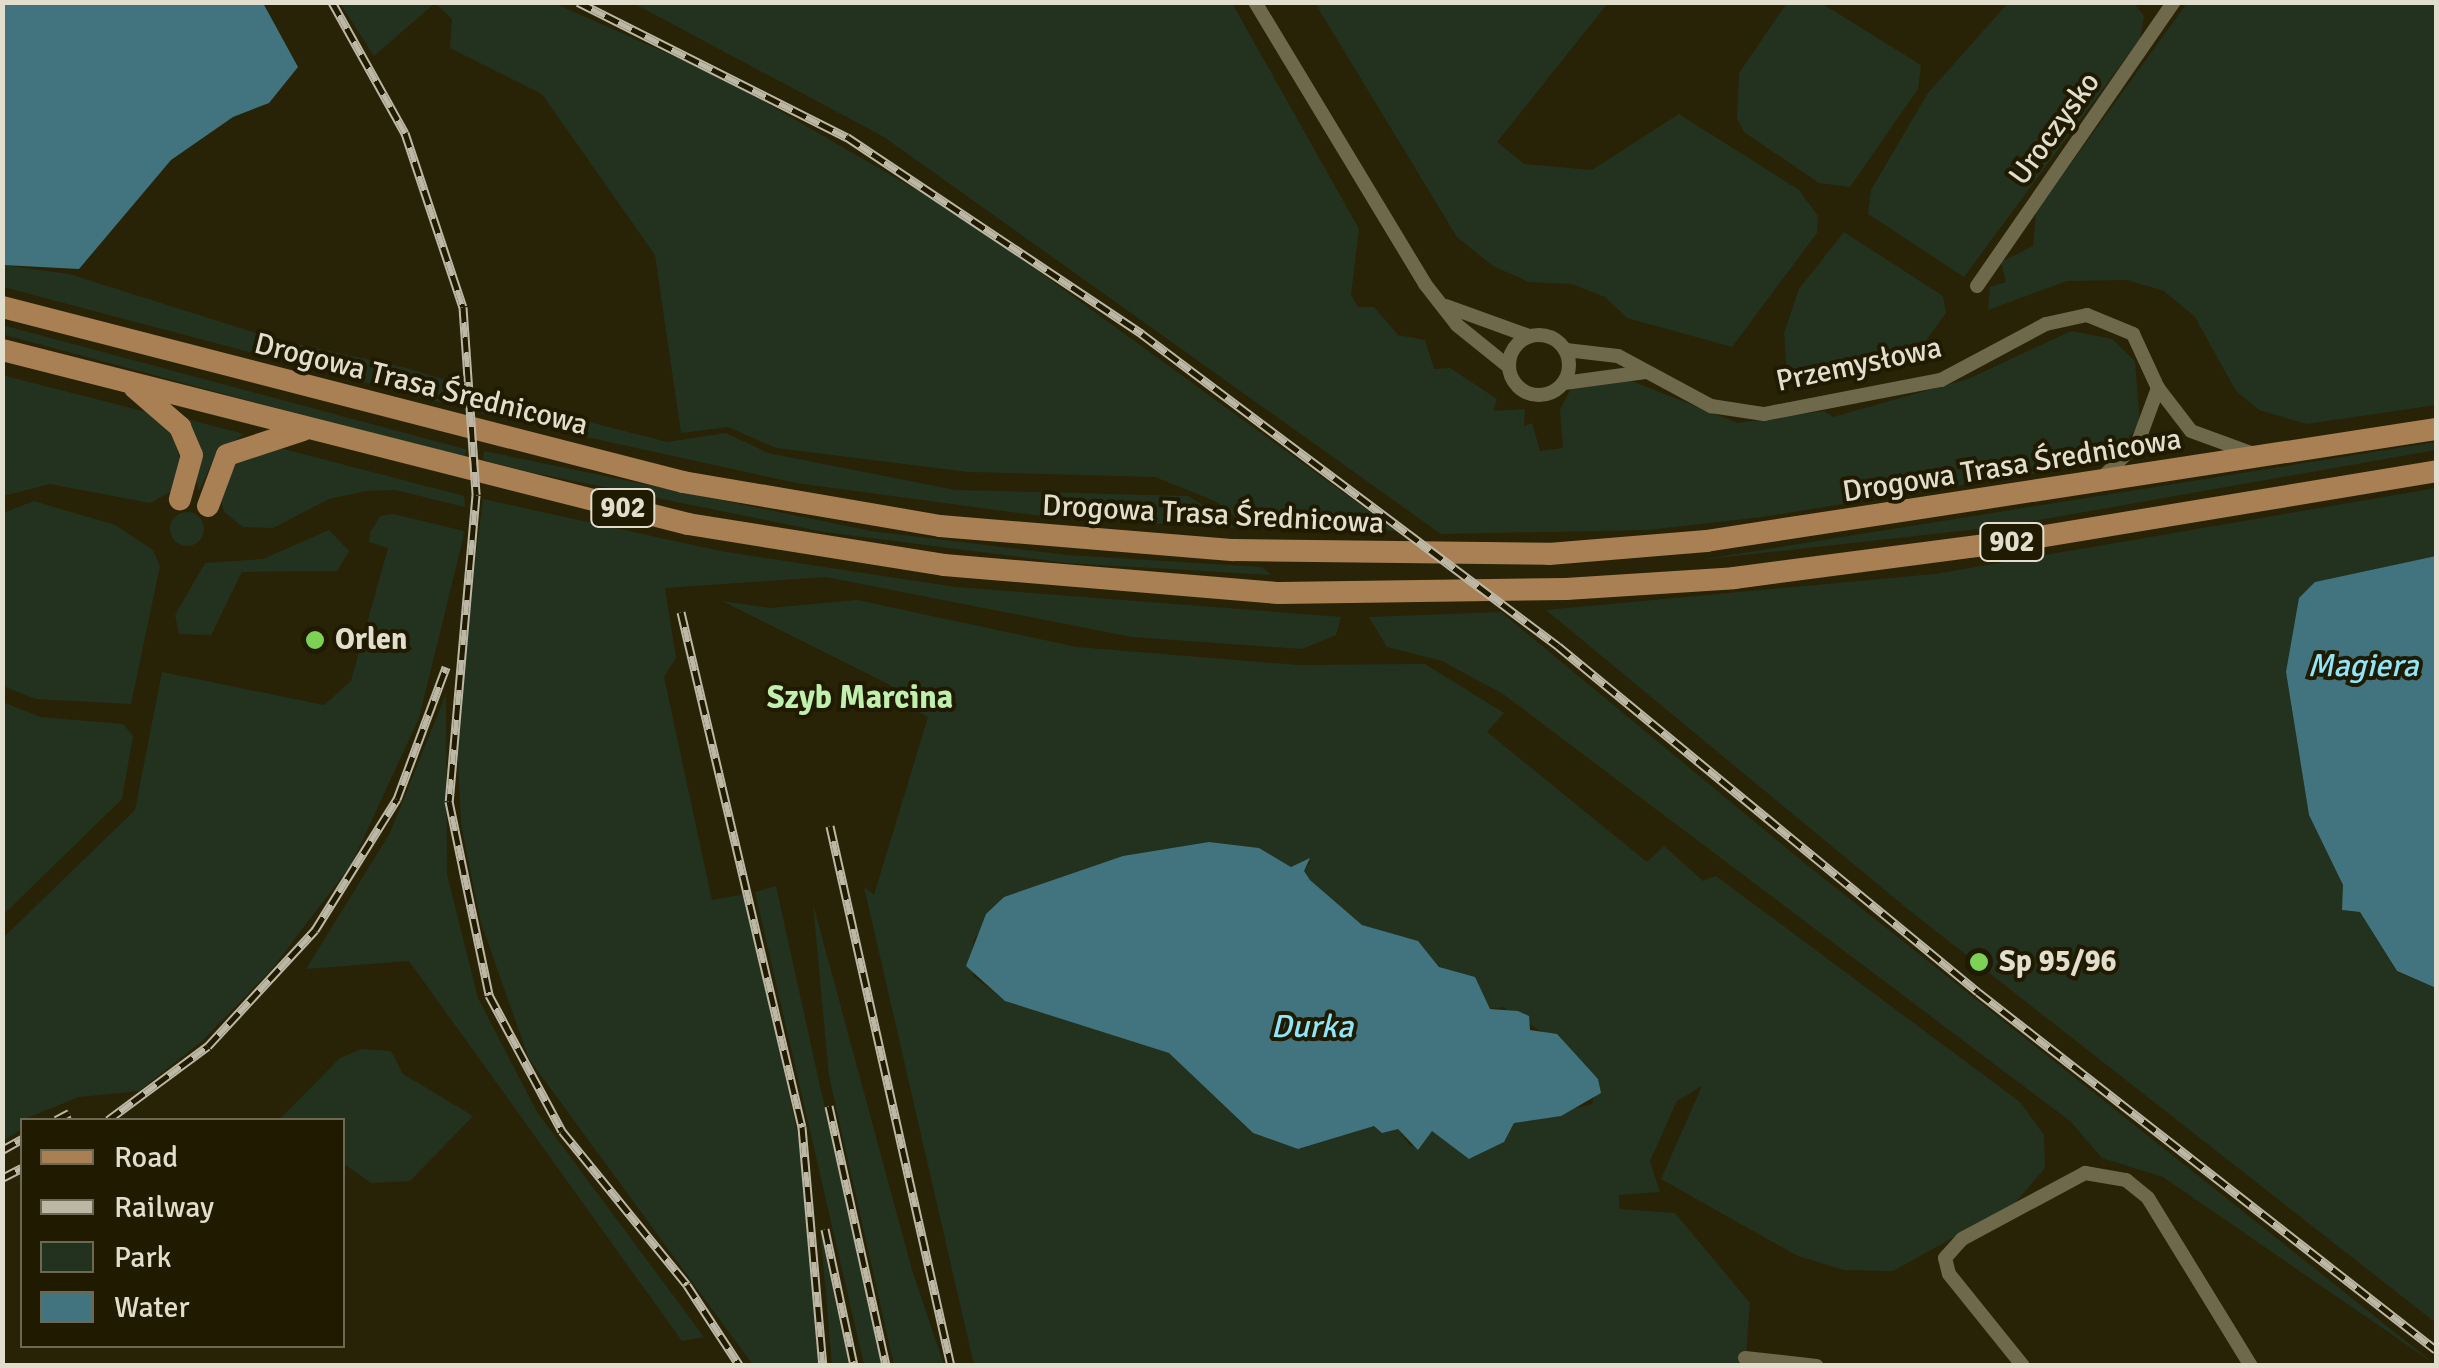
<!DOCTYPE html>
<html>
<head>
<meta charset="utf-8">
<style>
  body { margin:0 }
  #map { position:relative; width:2439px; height:1368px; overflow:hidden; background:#282306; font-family:Signika,sans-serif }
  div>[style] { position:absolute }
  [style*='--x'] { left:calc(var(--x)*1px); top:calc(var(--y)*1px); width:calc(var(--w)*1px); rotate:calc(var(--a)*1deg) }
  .green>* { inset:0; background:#23321f; transform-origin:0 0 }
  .round { border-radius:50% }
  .water>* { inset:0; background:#41747f }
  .minor>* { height:14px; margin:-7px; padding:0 7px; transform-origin:7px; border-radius:7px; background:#6f694b }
  .minor>.ring { margin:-7px; padding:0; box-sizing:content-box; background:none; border:14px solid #6f694b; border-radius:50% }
  .primary>* { height:22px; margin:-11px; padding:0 11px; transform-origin:11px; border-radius:11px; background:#a97f54 }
  .rail>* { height:9px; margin-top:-4.5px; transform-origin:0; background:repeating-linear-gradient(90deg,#1f1a00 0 15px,#bcb8a5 0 30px); box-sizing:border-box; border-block:2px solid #bcb8a5 }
  .dots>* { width:28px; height:28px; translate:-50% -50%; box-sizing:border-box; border:5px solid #1f1a00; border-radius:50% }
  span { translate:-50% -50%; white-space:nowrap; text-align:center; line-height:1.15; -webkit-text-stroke:8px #1f1a00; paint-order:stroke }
  .shield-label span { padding:2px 8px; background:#1f1a00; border:2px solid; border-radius:8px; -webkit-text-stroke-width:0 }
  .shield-label { font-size:28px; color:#e1decd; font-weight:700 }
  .street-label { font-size:30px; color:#e1decd }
  .poi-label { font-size:30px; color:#e1decd; font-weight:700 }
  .left { translate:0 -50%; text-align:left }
  .water-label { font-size:32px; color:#8fe5f9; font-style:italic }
  .neighbourhood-label { font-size:32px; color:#c1f0ae; font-weight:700 }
  .frame { position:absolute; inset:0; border:5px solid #e1decd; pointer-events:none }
  .legend { position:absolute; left:20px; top:1118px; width:325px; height:230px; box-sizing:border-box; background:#1f1a00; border:2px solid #6d6852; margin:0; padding:12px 18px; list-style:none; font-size:30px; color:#e1decd }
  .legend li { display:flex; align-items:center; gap:20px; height:50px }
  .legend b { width:50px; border:2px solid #6d6852 }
</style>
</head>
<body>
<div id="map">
  <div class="green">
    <div style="clip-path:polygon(2133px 2px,2144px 16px,2140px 39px,1964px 277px,1868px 214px,1871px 190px,1928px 93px,2008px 3px)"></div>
    <div style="clip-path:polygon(340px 3px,554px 3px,725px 79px,965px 218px,1396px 531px,1249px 528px,1215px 501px,1155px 477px,968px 472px,776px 448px,728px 427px,681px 433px,655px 255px,542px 94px,450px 48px,452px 19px,435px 3px,374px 56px)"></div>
    <div style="clip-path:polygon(633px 3px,1232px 3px,1359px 229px,1351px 295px,1358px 307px,1374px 307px,1398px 335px,1425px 340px,1434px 369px,1450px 368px,1497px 399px,1493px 411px,1525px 409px,1524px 426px,1532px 423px,1540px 451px,1563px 448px,1560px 410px,1571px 388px,1629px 380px,1738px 423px,1824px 411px,1833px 417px,1968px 379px,2071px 331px,2112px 339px,2135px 361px,2140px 425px,2105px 462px,1762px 517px,1648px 530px,1441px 534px,884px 137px)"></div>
    <div style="clip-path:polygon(1315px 3px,1608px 3px,1497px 142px,1524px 164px,1592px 170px,1679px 114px,1799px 190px,1818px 216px,1817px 233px,1732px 347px,1627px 318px,1605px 297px,1572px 284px,1529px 282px,1493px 266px,1457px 237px)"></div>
    <div style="clip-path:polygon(1787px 3px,1821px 3px,1921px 65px,1918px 89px,1850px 187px,1819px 183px,1744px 132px,1737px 118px,1739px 73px)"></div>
    <div style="clip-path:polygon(2187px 3px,2436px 3px,2436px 405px,2307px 424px,2259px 410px,2236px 391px,2195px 317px,2164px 291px,2127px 280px,2067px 281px,1988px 310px,1990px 287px,2006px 282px,2001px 262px,2033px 246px,2036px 212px)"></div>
    <div style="clip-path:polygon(1844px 232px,1943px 296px,1946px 313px,1913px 358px,1890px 371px,1828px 379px,1787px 375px,1784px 333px,1799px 289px)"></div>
    <div style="clip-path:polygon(2px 265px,69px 274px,278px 340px,407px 368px,464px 386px,466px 409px,3px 287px)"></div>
    <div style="left:2px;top:325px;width:481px;height:9px;rotate:15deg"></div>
    <div style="clip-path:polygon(2px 375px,146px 412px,170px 428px,183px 468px,174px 490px,150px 503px,50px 484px,3px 496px)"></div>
    <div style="clip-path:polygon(481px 394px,667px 442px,726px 433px,768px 453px,955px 490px,1188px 496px,1241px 528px,1056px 518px,796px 483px,482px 414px)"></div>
    <div style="clip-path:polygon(183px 418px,244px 434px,216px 454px,199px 491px)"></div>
    <div style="clip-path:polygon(2436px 442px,2436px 450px,2005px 526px,1699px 560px)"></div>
    <div style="clip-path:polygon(280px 448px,464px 496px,465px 507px,395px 490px,366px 491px,329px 499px,273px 528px,243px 527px,224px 512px,220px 495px,238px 458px)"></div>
    <div style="clip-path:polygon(484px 451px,871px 531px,1067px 555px,1262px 567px,1271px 575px,1067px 563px,824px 532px,530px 472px,483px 460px)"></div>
    <div style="clip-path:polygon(2436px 488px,2436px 556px,2315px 582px,2286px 672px,2309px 815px,2343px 885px,2343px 910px,2360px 912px,2397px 972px,2436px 988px,2436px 1323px,1909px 910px,1546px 610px,1935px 574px)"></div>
    <div style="clip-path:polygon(483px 499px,720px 551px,956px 587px,1341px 617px,1336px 635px,1302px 649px,1132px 637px,826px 577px,665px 588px,676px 658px,664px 677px,712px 900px,746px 894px,800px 1146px,819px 1365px,753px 1365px,529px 1059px,481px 923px,461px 824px,456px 718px)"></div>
    <div style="clip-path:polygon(34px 501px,115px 525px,153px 550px,160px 566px,131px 704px,36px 699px,3px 686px,3px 513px)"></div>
    <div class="round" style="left:170px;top:512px;width:34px;height:34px"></div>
    <div style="clip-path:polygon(393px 514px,464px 531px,462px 543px,419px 718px,351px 865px,271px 970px,202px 1041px,139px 1091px,79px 1097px,22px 1120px,22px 1129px,3px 1141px,3px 938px,135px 810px,162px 672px,324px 705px,351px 681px,388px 548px,369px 542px,370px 533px,380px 516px)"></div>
    <div style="clip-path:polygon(329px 530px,349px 551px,337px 571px,242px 572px,211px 635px,179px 634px,175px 615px,205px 563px,263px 559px)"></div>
    <div style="clip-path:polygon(evenodd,857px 600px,1077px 647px,1297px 665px,1425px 664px,1504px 713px,1487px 732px,1647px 862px,1664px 846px,1703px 881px,1716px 876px,2020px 1102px,2044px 1135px,2045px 1168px,2014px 1204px,1893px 1271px,1844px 1270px,1798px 1256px,1661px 1179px,1702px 1086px,1677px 1101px,1650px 1161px,1660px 1192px,1619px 1195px,1619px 1209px,1675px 1213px,1750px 1303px,1745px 1365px,974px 1365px,864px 887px,874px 895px,928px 717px,899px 702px,890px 685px,722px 601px,770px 608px,857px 600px,1209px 842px,1259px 848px,1291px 867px,1311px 861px,1303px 871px,1310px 880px,1362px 925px,1418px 942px,1440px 967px,1477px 984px,1490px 1009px,1503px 1007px,1550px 1037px,1598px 1079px,1592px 1104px,1514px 1123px,1504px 1142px,1470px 1159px,1432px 1130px,1411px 1147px,1398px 1129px,1373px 1126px,1298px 1149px,1252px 1133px,1169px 1053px,1006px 1001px,973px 976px,973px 941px,1004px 897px,1209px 842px)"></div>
    <div style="clip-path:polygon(1501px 612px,1807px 865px,2436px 1365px,2163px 1177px,2102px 1158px,2070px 1121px,1503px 694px,1442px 661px,1387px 647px,1369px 617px)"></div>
    <div style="clip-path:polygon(446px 694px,447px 874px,478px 998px,537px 1112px,704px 1337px,682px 1341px,409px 961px,306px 969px,390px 833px)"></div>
    <div style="clip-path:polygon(3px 702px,40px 717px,123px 724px,133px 736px,122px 799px,3px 915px)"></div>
    <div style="clip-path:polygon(776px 886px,820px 1086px,883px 1365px,864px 1365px,755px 892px)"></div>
    <div style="clip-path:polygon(813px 904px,912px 1270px,944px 1365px,894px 1365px,829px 1076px)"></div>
    <div style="clip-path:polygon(361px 1049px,391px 1051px,403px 1074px,473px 1116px,410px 1181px,371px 1183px,343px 1163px,342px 1120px,280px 1119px,340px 1058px)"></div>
    <div style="clip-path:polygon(820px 1227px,836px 1306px,849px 1365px,832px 1365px)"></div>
  </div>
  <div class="water">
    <div style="clip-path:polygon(2px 3px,263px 3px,298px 67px,269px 103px,233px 117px,171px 160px,79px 269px,3px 265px)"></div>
    <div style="clip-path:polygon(2436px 556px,2436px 988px,2397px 971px,2360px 912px,2342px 910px,2343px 885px,2309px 815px,2286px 672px,2299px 598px,2315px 582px)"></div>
    <div style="clip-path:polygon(1209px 842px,1259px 848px,1291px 867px,1310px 858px,1304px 871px,1310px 880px,1362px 925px,1418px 941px,1439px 967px,1475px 977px,1490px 1009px,1518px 1011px,1529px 1016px,1530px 1030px,1557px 1034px,1598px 1079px,1601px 1093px,1561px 1116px,1514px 1123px,1504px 1142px,1469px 1159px,1432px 1131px,1418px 1150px,1398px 1129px,1382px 1133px,1374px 1126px,1298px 1149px,1253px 1133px,1169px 1053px,1005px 1001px,966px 966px,986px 914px,1004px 897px,1123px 856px)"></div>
  </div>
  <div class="minor">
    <div style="--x:1255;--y:2;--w:329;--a:58.9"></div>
    <div style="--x:1425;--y:284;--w:52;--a:52"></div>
    <div style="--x:1457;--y:325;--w:67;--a:38.9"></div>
    <div style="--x:1977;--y:286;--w:346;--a:-55.3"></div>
    <div style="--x:1446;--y:306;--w:88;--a:19.9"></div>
    <div class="ring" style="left:1509px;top:335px;width:46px;height:46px"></div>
    <div style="--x:1566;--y:350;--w:52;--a:6.6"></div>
    <div style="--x:1618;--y:356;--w:106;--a:28.3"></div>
    <div style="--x:1711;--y:406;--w:54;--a:8.6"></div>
    <div style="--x:1764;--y:414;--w:180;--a:-10.9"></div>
    <div style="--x:1941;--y:380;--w:119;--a:-28.1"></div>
    <div style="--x:2046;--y:324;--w:42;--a:-12.4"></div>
    <div style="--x:2087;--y:315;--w:50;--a:22.4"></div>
    <div style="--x:2133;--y:334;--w:60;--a:65.2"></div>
    <div style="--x:2158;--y:388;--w:54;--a:52.5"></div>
    <div style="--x:2191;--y:431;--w:64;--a:20.1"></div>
    <div style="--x:1564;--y:383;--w:82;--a:-7.7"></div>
    <div style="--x:2106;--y:474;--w:45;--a:-45"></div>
    <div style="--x:2138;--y:442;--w:58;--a:-69.7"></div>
    <div style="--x:1745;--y:1358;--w:72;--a:6.3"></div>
    <div style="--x:2023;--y:1366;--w:118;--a:-128.8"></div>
    <div style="--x:1949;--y:1274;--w:16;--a:-104"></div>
    <div style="--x:1945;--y:1258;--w:25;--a:-48"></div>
    <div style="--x:1962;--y:1239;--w:140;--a:-28.2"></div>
    <div style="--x:2085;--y:1173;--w:42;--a:9.7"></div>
    <div style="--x:2126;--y:1180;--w:28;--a:39"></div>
    <div style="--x:2148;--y:1198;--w:197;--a:58.5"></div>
  </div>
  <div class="primary">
    <div style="--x:2;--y:307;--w:703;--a:14.41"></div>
    <div style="--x:683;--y:482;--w:261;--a:9.7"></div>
    <div style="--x:940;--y:526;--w:295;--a:4.7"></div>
    <div style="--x:1234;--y:550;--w:315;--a:0.7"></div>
    <div style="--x:1549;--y:554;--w:158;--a:-4.7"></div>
    <div style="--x:1706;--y:541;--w:739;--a:-8.72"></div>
    <div style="--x:2;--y:350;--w:708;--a:14.23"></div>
    <div style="--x:688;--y:524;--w:259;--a:9.1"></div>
    <div style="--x:944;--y:565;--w:336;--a:4.8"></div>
    <div style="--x:1279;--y:593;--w:287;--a:-0.8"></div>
    <div style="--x:1566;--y:589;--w:168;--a:-3.7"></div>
    <div style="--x:1734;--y:578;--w:283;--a:-7.5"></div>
    <div style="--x:2015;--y:541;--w:427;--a:-9.4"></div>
    <div style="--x:135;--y:388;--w:60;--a:40.9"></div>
    <div style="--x:180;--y:427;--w:30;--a:67"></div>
    <div style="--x:192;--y:455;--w:46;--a:105.3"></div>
    <div style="--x:208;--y:506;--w:54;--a:-69.6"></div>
    <div style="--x:227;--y:455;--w:80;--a:-18.2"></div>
  </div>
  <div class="rail">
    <div style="--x:332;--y:2;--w:150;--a:60.9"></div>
    <div style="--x:405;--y:133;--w:183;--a:71.6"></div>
    <div style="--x:463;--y:307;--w:188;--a:86"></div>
    <div style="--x:476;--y:495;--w:307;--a:95"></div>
    <div style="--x:449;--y:801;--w:198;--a:78.3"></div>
    <div style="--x:489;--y:995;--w:154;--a:61.8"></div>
    <div style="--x:562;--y:1131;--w:198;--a:50.9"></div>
    <div style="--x:687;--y:1285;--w:97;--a:56.8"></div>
    <div style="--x:578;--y:2;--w:301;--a:26.7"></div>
    <div style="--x:847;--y:137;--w:355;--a:33.7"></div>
    <div style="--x:1142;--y:334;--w:520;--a:36.87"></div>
    <div style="--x:1558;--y:646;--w:544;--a:39.48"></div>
    <div style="--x:1978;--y:992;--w:581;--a:38.01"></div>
    <div style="--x:681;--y:612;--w:529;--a:76.78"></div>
    <div style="--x:802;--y:1127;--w:240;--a:85"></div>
    <div style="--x:830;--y:826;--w:553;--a:77.37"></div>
    <div style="--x:829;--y:1106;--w:266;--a:77.6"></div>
    <div style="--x:56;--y:1120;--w:15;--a:-28"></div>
    <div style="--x:108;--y:1120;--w:124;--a:-36.5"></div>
    <div style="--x:208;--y:1046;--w:158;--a:-47.3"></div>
    <div style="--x:315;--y:930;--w:155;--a:-58"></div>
    <div style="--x:397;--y:799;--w:141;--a:-69.6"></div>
    <div style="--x:2;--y:1150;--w:23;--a:-29"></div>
    <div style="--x:2;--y:1178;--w:22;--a:-27"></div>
    <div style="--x:825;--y:1229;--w:140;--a:78"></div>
  </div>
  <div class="dots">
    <div style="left:315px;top:640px;background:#7dd154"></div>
    <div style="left:1979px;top:962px;background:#7dd154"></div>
  </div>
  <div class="shield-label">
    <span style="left:623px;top:508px">902</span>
    <span style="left:2012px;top:542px">902</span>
  </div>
  <div class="street-label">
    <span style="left:2055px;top:129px;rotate:-54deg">Uroczysko</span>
    <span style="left:1859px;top:365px;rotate:-12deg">Przemysłowa</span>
    <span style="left:421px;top:385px;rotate:14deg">Drogowa Trasa Średnicowa</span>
    <span style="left:2012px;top:466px;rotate:-9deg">Drogowa Trasa Średnicowa</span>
    <span style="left:1213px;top:515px;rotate:3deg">Drogowa Trasa Średnicowa</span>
  </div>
  <div class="poi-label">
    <span class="left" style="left:335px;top:640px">Orlen</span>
    <span class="left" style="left:1999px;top:962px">Sp 95/96</span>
  </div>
  <div class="water-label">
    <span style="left:2363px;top:666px">Magiera</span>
    <span style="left:1312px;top:1027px">Durka</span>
  </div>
  <div class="neighbourhood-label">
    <span style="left:860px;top:698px">Szyb Marcina</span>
  </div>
  <div class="frame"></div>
  <ul class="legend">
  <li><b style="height:12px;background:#a97f54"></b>Road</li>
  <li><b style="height:12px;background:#bcb8a5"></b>Railway</li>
  <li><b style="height:28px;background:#23321f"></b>Park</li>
  <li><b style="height:28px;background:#41747f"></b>Water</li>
  </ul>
</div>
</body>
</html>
